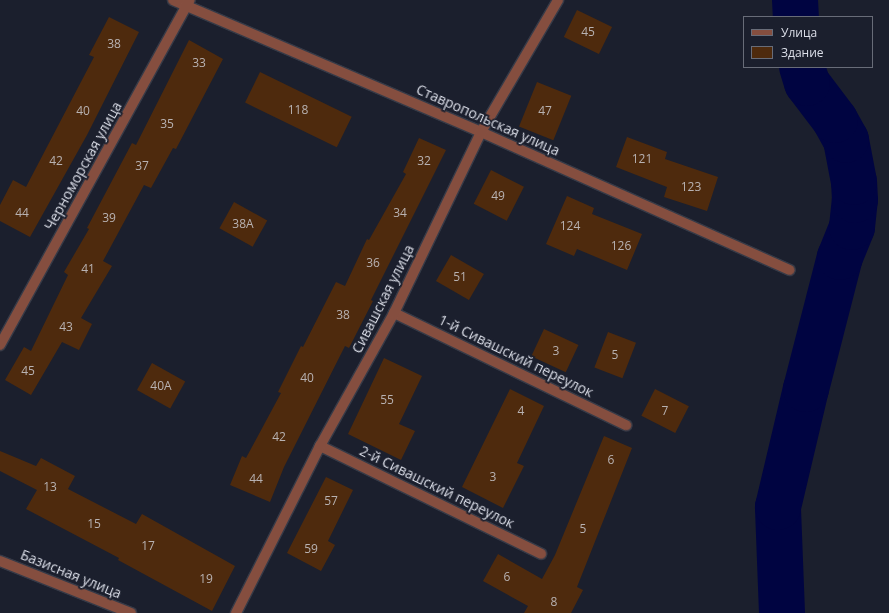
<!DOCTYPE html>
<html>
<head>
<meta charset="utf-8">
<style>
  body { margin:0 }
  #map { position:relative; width:889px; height:613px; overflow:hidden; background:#1b1f2d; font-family:"Open Sans",sans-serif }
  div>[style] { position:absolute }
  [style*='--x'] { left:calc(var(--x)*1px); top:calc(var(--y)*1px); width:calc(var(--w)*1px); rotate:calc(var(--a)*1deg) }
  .river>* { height:46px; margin:-23px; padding:0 23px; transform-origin:23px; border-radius:23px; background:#000441 }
  .building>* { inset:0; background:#4e2a0d; transform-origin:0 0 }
  .roads { filter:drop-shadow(1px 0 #363a47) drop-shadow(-1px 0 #363a47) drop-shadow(0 1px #363a47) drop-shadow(0 -1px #363a47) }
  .minor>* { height:10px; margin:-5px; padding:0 5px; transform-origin:5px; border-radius:5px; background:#854e3f }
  span { translate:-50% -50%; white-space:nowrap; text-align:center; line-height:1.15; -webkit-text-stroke:3.5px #1b1f2d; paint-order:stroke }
  .number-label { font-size:12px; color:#b8b2b2 }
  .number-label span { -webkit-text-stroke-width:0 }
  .street-label { font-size:14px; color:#dcdfe9 }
  .legend { position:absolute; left:743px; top:16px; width:130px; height:52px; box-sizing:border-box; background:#1b1f2d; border:1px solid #686c78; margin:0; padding:5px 7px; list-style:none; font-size:12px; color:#dcdfe9 }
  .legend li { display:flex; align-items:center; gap:8px; height:20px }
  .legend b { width:20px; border:1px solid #686c78 }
</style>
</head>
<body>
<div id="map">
  <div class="river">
    <div style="--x:795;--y:0;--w:17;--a:87"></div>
    <div style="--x:782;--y:613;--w:106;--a:-92.2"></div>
    <div style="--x:778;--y:507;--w:121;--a:-76.7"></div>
    <div style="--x:806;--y:389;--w:136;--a:-75.6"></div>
    <div style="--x:840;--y:257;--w:32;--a:-68"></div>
    <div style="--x:852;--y:227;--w:27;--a:-84"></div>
    <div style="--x:855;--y:200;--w:18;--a:-93"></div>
    <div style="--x:854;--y:182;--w:43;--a:-100.8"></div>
    <div style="--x:846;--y:140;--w:23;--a:-119"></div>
    <div style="--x:835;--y:120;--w:46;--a:-127.1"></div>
    <div style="--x:807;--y:83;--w:17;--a:-107"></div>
  </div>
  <div class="building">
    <div style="left:577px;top:10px;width:39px;height:30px;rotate:26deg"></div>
    <div style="clip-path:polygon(109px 17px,139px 32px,87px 135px,30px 237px,0 221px,0 205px,13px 180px,26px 187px,94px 57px,89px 55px)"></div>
    <div style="clip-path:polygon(189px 40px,223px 59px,176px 149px,173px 148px,151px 188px,144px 185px,103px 261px,112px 266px,81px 318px,92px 324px,79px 350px,62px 342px,31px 395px,5px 380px,24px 347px,31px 351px,68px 275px,64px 272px,89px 229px,87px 228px,132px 143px,136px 145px)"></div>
    <div style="left:260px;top:72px;width:102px;height:34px;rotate:26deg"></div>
    <div style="left:537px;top:82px;width:37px;height:48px;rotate:22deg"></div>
    <div style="clip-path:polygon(627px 137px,667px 152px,665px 159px,718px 177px,707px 211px,664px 197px,667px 187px,616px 167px)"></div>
    <div style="clip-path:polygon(419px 138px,446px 150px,371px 300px,373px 301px,349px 348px,345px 346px,284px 467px,270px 502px,230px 485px,242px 456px,246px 458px,281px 393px,278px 392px,301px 346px,303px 347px,336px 282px,345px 286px,367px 239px,369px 240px,406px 174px,403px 172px)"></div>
    <div style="left:491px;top:170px;width:37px;height:38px;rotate:27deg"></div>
    <div style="clip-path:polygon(567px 196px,594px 208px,592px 214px,642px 234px,627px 270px,577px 249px,574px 256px,546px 244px)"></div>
    <div style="left:234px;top:202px;width:38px;height:30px;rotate:29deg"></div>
    <div style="left:451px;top:255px;width:38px;height:30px;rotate:30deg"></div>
    <div style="left:544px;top:329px;width:38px;height:30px;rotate:25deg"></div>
    <div style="left:608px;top:332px;width:30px;height:38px;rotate:21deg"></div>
    <div style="clip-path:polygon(384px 358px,422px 376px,399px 424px,415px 431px,401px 460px,348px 434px)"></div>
    <div style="left:152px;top:363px;width:38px;height:31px;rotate:29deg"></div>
    <div style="clip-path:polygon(510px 389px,544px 406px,517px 463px,524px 466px,503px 508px,462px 487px)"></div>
    <div style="left:655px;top:389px;width:38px;height:30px;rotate:27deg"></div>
    <div style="clip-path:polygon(604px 436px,632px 448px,577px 587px,583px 590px,571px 613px,524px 613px,528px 606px,483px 581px,498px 554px,542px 579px,555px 555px)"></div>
    <div style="clip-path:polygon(0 451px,36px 466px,41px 458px,75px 476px,68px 489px,136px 524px,142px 514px,235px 566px,212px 611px,118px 560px,119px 558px,26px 509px,37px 490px,0 471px)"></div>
    <div style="clip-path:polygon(326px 477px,353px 490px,328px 541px,335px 545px,321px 571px,287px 553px)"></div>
  </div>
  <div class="roads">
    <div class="minor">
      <div style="--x:173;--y:0;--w:335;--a:23.2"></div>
      <div style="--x:481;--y:132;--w:338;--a:24.1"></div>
      <div style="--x:394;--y:313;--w:258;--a:25.8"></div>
      <div style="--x:0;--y:345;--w:394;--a:-61.2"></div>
      <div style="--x:320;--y:446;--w:246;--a:26"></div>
      <div style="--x:0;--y:561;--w:141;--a:21.7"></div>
      <div style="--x:236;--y:613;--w:187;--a:-63.3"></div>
      <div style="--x:320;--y:446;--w:152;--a:-60.9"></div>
      <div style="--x:394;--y:313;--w:201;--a:-64.3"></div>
      <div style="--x:481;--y:132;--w:153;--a:-59.7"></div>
    </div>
  </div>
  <div class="number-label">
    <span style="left:588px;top:32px">45</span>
    <span style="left:114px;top:44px">38</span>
    <span style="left:199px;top:63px">33</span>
    <span style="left:298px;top:110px">118</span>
    <span style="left:83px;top:111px">40</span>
    <span style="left:545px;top:111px">47</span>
    <span style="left:167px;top:124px">35</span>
    <span style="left:642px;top:159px">121</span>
    <span style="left:56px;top:161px">42</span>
    <span style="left:424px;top:161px">32</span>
    <span style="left:142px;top:166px">37</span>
    <span style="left:691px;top:187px">123</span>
    <span style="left:498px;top:196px">49</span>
    <span style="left:22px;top:213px">44</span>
    <span style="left:400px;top:213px">34</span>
    <span style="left:109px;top:218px">39</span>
    <span style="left:243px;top:224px">38А</span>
    <span style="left:570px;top:226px">124</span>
    <span style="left:621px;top:246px">126</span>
    <span style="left:373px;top:263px">36</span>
    <span style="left:88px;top:269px">41</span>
    <span style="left:460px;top:277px">51</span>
    <span style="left:343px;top:315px">38</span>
    <span style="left:66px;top:327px">43</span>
    <span style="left:556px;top:351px">3</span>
    <span style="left:615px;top:355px">5</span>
    <span style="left:28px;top:371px">45</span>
    <span style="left:307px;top:378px">40</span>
    <span style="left:161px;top:386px">40А</span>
    <span style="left:387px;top:400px">55</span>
    <span style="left:521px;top:411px">4</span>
    <span style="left:665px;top:411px">7</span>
    <span style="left:279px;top:437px">42</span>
    <span style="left:611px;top:460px">6</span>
    <span style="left:493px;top:477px">3</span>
    <span style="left:256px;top:479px">44</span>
    <span style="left:50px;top:487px">13</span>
    <span style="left:331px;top:501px">57</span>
    <span style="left:94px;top:524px">15</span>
    <span style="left:583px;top:529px">5</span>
    <span style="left:148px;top:546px">17</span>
    <span style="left:311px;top:549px">59</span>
    <span style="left:507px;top:577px">6</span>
    <span style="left:206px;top:579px">19</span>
    <span style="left:554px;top:602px">8</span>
  </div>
  <div class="street-label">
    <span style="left:488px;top:120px;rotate:24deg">Ставропольская улица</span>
    <span style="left:83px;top:166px;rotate:-61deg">Черноморская улица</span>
    <span style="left:383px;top:299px;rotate:-63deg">Сивашская улица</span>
    <span style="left:516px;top:356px;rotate:26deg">1-й Сивашский переулок</span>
    <span style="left:437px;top:487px;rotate:26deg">2-й Сивашский переулок</span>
    <span style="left:71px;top:574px;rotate:22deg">Базисная улица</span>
  </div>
  <ul class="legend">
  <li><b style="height:5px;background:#854e3f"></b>Улица</li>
  <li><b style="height:11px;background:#4e2a0d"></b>Здание</li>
  </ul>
</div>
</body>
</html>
